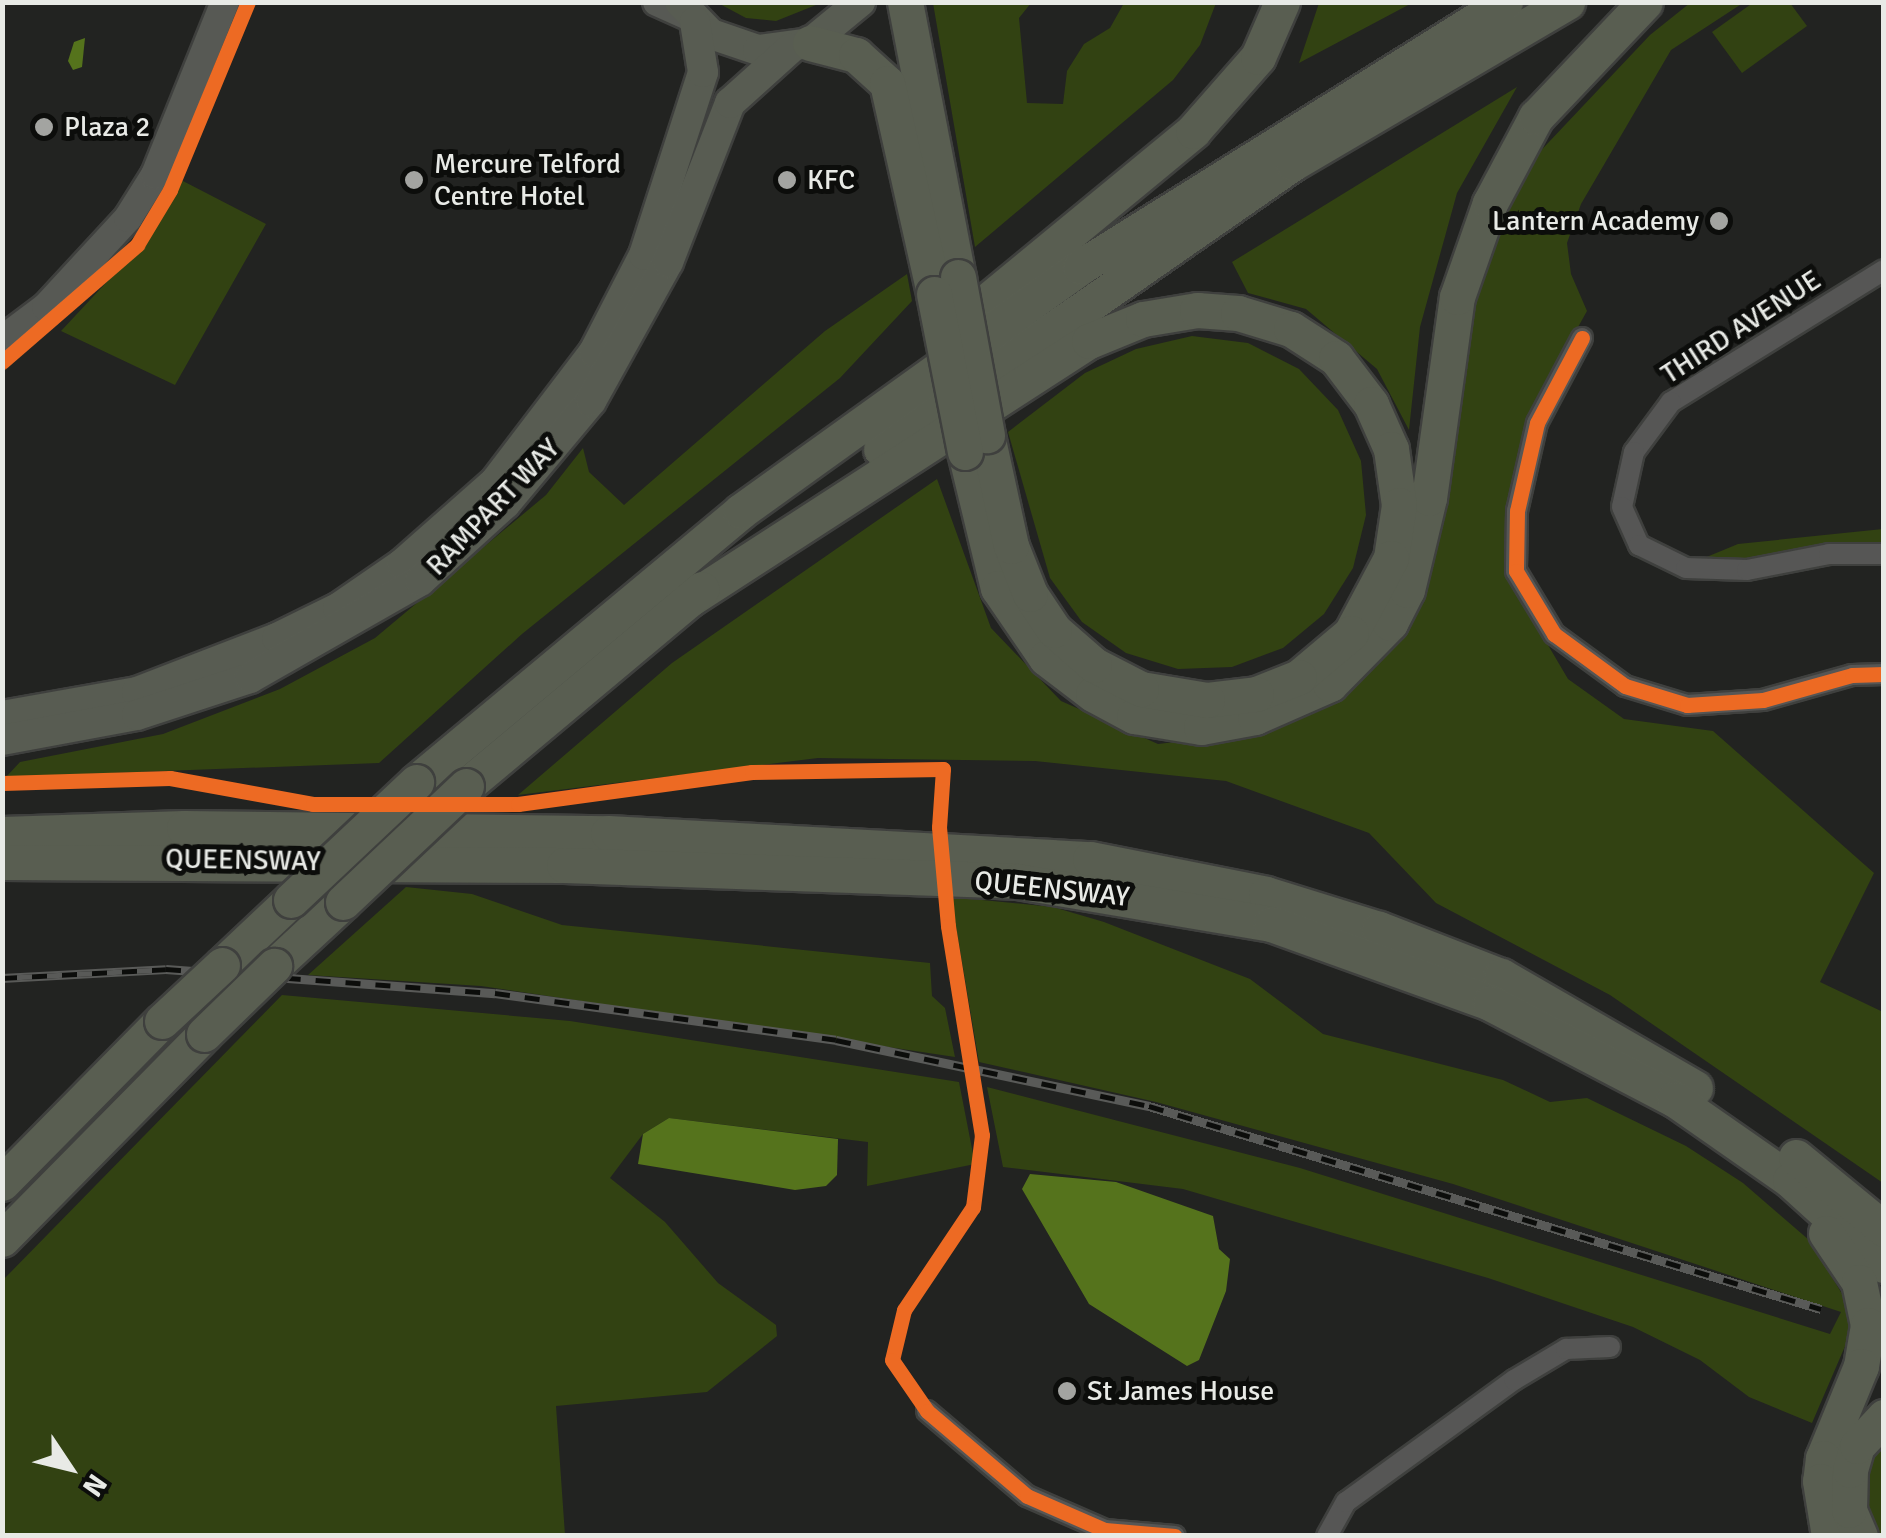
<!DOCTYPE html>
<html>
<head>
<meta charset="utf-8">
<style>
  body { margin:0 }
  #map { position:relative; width:1886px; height:1538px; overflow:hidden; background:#222321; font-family:Signika,sans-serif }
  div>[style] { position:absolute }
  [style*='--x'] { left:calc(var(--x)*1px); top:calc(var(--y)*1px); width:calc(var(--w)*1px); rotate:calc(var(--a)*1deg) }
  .green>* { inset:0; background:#324212 }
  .water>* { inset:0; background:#55731c }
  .roads { filter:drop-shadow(2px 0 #3f403e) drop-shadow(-2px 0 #3f403e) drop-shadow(0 2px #3f403e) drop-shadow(0 -2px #3f403e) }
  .street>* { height:20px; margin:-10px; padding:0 10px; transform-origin:10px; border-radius:10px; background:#565655 }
  .secondary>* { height:28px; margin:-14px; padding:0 14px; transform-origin:14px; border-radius:14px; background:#575954 }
  .primary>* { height:30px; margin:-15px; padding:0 15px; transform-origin:15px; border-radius:15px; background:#585c52 }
  .highway>* { height:35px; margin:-17.5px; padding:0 17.5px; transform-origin:17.5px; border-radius:17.5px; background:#595e51 }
  .rail>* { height:9px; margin-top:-4.5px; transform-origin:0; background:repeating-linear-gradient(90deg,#0c0d0b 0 15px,#595a58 0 30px); box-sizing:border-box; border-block:2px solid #595a58 }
  .bridges { filter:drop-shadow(2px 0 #3f403e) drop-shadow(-2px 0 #3f403e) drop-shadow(0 2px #3f403e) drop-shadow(0 -2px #3f403e) }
  .highway-bridge>* { height:35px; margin:-17.5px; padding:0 17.5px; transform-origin:17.5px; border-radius:17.5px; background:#595e51 }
  .cycleway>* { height:15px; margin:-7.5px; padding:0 7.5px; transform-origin:7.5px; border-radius:7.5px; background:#ed6a23 }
  .dots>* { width:28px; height:28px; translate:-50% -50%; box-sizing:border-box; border:5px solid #0c0d0b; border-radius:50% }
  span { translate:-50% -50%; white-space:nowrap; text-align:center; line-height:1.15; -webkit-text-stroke:10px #0c0d0b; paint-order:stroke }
  .poi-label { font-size:28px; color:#e8eae6 }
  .left { translate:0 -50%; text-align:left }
  .right { translate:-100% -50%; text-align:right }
  .street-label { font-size:28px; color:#e8eae6 }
  .frame { position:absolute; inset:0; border:5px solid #e8eae6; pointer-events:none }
  .north { position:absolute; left:20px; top:1418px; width:100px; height:100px; -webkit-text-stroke:8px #0c0d0b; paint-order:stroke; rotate:125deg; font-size:28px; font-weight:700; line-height:40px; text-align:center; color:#e8eae6 }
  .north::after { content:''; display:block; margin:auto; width:35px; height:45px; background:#e8eae6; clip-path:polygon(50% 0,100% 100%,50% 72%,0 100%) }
</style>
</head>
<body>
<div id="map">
  <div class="green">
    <div style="clip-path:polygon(1754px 2px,1790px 3px,1807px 26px,1742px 73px,1712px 32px)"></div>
    <div style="clip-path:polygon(718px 3px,821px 3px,776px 21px,746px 18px)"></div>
    <div style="clip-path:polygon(933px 3px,1031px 3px,1019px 18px,1027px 103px,1063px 104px,1067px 71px,1084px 44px,1110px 28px,1124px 3px,1216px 3px,1200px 45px,1173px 80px,975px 247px)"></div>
    <div style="clip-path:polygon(1319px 3px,1319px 2px,1412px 3px,1299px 63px)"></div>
    <div style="clip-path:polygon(1690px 3px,1743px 3px,1671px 50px,1581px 204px,1567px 243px,1571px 274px,1587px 311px,1528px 417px,1508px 504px,1505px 572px,1568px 679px,1624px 719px,1713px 731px,1874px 873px,1820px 982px,1883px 1012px,1883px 1183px,1610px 995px,1436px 903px,1369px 833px,1226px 781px,1035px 761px,818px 758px,518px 795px,672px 663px,937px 479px,991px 628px,1061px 701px,1158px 744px,1269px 731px,1322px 710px,1375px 668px,1416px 613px,1459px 349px,1494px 222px,1531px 161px,1650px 35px)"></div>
    <div style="clip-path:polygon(1517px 87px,1457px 193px,1420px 327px,1409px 430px,1377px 369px,1306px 309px,1248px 293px,1232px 262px)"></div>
    <div style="clip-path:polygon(181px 180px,266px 224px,175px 385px,61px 331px,131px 256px)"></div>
    <div style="clip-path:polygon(907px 274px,912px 301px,840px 378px,522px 634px,379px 763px,6px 777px,20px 762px,163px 734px,280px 689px,375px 638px,546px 495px,583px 448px,589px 472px,624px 505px,825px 331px)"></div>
    <div style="clip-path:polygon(1192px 336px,1248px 343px,1299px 369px,1338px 410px,1361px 461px,1366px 515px,1353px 568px,1324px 614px,1283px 648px,1232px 667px,1178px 669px,1126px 653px,1082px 622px,1050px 578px,1008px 432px,1085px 373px,1136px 349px)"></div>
    <div style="clip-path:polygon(1883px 529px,1883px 550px,1692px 563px,1738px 544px)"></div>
    <div style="clip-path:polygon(406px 887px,472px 894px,562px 925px,930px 963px,932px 996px,945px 1008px,955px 1057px,481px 986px,308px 975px)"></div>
    <div style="clip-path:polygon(951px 897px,1053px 907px,1104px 922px,1250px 979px,1323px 1034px,1503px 1080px,1550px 1102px,1587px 1098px,1686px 1146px,1743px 1183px,1809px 1240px,1852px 1310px,1849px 1337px,1812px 1423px,1749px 1397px,1700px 1360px,1633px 1327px,1488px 1278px,1183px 1189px,1003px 1167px,987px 1087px,1300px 1168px,1830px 1334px,1841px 1312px,1453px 1184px,1156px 1102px,979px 1062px)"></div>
    <div style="clip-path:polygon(282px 995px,570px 1021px,959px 1082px,975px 1164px,867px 1186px,868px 1142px,669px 1118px,643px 1134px,610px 1178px,665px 1222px,718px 1283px,776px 1325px,777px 1336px,707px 1392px,556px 1406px,565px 1535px,3px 1536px,3px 1280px)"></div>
    <div style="clip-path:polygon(1883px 1429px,1883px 1535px,1873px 1535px,1857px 1484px)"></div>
  </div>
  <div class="water">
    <div style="clip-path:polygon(85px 38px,82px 67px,73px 70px,68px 61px,74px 42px)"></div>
    <div style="clip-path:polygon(669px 1118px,838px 1139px,837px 1175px,826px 1186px,795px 1190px,638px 1164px,643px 1134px)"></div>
    <div style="clip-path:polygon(1030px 1174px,1116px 1182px,1213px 1216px,1219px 1249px,1230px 1259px,1226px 1291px,1199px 1360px,1187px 1366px,1089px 1304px,1022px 1189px)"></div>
  </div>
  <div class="roads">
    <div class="street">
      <div style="--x:1884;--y:270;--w:251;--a:148.2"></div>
      <div style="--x:1671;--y:402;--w:62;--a:126.5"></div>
      <div style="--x:1634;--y:452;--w:56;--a:102.3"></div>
      <div style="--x:1622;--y:507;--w:42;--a:65.9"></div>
      <div style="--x:1639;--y:545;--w:52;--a:26.1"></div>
      <div style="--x:1686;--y:568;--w:61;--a:1.9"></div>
      <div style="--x:1747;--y:570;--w:84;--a:-11"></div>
      <div style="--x:1829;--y:554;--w:55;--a:0"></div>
      <div style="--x:1582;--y:338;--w:96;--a:117.9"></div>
      <div style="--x:1537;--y:423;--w:90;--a:102.8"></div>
      <div style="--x:1517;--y:511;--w:60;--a:91"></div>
      <div style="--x:1516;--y:571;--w:74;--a:58.9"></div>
      <div style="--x:1554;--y:634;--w:88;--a:36.2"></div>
      <div style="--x:1625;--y:686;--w:65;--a:17"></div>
      <div style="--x:1687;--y:705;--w:76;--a:-3.8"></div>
      <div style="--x:1763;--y:700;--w:92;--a:-15.7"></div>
      <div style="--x:1852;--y:675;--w:32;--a:-2"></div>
      <div style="--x:927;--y:1411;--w:131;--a:40.4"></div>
      <div style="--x:1027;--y:1496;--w:85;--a:23.6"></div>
      <div style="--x:1105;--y:1530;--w:70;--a:4.9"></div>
      <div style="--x:1327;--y:1536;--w:39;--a:-61"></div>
      <div style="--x:1346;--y:1502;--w:208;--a:-36"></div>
      <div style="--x:1514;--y:1380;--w:61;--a:-30.8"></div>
      <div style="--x:1566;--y:1349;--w:44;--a:-2.6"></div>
    </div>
    <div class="secondary">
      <div style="--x:657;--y:2;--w:36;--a:24"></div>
      <div style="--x:2;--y:340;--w:55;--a:-36.9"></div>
      <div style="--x:46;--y:307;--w:121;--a:-47.3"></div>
      <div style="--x:128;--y:218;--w:51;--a:-57.9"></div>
      <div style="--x:155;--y:175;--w:187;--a:-68"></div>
    </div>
    <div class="primary">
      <div style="--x:680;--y:2;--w:45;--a:45.9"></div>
      <div style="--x:711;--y:34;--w:50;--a:18.8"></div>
      <div style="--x:758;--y:50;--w:52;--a:-7.7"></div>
      <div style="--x:810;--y:43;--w:65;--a:-39.4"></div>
      <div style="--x:2;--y:716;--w:137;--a:-10.1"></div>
      <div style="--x:137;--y:692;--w:150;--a:-21.1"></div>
      <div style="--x:277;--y:638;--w:68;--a:-26.2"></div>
      <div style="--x:338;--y:608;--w:78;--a:-34.5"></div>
      <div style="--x:402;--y:564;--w:124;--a:-41.4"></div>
      <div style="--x:495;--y:482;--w:163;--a:-52.7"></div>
      <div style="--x:594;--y:352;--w:109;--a:-62.7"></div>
      <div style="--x:644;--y:255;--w:192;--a:-72.1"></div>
      <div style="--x:703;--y:72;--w:51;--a:-99.1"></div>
      <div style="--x:2;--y:740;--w:137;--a:-10.5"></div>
      <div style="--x:137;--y:715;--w:119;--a:-18.1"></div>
      <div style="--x:250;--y:678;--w:196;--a:-29.7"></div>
      <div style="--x:420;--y:581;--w:115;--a:-42.2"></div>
      <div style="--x:505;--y:504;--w:134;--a:-50.1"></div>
      <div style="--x:591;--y:401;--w:159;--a:-61"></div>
      <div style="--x:668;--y:262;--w:171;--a:-68.7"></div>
      <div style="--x:730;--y:103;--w:81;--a:-42"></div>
    </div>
    <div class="highway">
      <div style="--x:905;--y:2;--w:280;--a:79.1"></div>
      <div style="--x:810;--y:43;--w:48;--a:14.6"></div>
      <div style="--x:856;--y:55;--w:42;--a:42.1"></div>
      <div style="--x:887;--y:83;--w:216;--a:77.4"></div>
      <div style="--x:947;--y:334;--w:319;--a:-39.5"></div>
      <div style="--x:1193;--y:131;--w:98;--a:-48.7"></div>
      <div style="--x:1258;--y:57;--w:60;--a:-66.4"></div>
      <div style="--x:881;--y:449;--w:502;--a:-34.77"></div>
      <div style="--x:1293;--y:163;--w:318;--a:-30.4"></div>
      <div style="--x:965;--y:452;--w:140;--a:76.4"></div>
      <div style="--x:998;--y:588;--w:85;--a:55.6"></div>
      <div style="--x:1046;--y:658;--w:59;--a:37.5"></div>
      <div style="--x:1093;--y:694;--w:47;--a:28.2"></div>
      <div style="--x:1134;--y:716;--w:68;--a:9.3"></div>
      <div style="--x:1201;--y:727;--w:55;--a:-10.5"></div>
      <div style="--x:1255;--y:717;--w:82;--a:-23.7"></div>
      <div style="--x:1330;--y:684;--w:86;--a:-45.5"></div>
      <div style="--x:1390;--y:623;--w:37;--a:-63"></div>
      <div style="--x:1407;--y:590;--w:95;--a:-76.6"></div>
      <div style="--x:1429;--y:498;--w:203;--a:-82.1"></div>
      <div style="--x:1457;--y:297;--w:100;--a:-70.7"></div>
      <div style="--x:1490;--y:203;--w:98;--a:-61.9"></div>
      <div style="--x:1536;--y:117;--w:158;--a:-46.5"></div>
      <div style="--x:685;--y:602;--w:481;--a:-32.9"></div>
      <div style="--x:1089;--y:341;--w:58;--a:-22.2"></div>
      <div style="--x:1143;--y:319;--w:55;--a:-9.5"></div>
      <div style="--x:1197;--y:310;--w:41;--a:4.2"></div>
      <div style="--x:1238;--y:313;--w:55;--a:16.8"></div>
      <div style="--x:1291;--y:329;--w:54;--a:32.8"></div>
      <div style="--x:1336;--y:358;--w:58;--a:52.7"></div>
      <div style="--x:1371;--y:404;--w:49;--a:66"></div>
      <div style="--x:1391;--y:449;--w:57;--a:81.9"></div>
      <div style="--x:1399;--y:505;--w:54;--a:98.6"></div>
      <div style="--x:1391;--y:558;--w:85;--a:118.1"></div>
      <div style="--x:1351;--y:633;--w:68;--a:139.8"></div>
      <div style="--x:1299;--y:677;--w:46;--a:158.4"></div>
      <div style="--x:1256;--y:694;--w:49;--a:173"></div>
      <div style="--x:1207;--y:700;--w:67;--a:-170.5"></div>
      <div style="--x:1141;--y:689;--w:53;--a:-152.9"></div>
      <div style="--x:1094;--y:665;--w:53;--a:-138.8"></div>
      <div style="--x:1054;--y:630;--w:43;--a:-123.7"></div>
      <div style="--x:1030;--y:594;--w:52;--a:-111.6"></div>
      <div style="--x:1011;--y:546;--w:114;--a:-102.2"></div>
      <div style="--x:416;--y:782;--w:423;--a:-39.8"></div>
      <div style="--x:741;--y:511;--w:418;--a:-35.7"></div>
      <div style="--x:1080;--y:267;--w:501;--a:-31.94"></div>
      <div style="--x:466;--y:786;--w:307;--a:-39.9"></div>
      <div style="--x:2;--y:834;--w:182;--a:-1.9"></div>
      <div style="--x:184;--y:828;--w:424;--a:0.7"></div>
      <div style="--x:608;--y:833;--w:483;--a:3.1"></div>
      <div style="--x:1090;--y:859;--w:179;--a:11.2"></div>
      <div style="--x:1266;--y:894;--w:118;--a:17.2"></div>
      <div style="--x:1379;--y:929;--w:131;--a:21.1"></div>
      <div style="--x:1501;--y:976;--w:224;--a:30"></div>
      <div style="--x:2;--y:862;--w:562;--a:0.31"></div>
      <div style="--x:564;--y:865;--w:453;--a:2"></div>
      <div style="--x:1017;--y:881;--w:258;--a:9.6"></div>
      <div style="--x:1271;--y:924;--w:233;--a:19.8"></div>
      <div style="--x:1490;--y:1003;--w:208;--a:27.6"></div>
      <div style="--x:1674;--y:1099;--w:141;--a:34.9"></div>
      <div style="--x:1790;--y:1180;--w:127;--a:42.1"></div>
      <div style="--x:222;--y:965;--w:95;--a:-43.3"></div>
      <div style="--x:274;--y:966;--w:94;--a:-42.8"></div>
      <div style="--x:1796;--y:1157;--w:114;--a:39.3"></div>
      <div style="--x:2;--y:1183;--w:228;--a:-45.4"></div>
      <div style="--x:1826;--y:1233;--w:59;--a:56"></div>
      <div style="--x:1859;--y:1282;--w:44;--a:78.2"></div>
      <div style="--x:1868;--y:1325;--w:42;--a:99.7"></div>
      <div style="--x:1861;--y:1366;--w:100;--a:112.4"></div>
      <div style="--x:1823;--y:1458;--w:23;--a:97"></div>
      <div style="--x:1820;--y:1481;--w:56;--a:80.7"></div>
      <div style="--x:2;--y:1239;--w:288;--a:-45.4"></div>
      <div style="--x:1860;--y:1536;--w:28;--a:-113"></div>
      <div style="--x:1849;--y:1510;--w:40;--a:-88.6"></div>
      <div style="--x:1850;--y:1470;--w:25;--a:-74"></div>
      <div style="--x:1857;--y:1446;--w:40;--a:-47"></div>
    </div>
  </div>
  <div class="rail">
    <div style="--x:2;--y:978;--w:164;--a:-3.1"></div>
    <div style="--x:166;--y:969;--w:330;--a:4.2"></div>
    <div style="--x:495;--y:993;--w:344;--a:7.8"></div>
    <div style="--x:836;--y:1040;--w:320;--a:11.9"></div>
    <div style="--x:1149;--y:1106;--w:702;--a:16.81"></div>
  </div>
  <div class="bridges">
    <div class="highway-bridge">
      <div style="--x:958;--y:277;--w:161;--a:79.6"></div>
      <div style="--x:934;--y:294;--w:161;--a:78.9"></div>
      <div style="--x:291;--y:900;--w:172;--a:-43.3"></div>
      <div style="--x:343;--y:902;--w:169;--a:-43.3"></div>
      <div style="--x:162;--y:1021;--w:82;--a:-43"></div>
      <div style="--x:204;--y:1034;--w:98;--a:-44.2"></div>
    </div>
  </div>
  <div class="cycleway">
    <div style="--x:1582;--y:338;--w:96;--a:117.9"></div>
    <div style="--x:1537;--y:423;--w:90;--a:102.8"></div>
    <div style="--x:1517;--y:511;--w:60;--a:91"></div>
    <div style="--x:1516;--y:571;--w:74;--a:58.9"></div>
    <div style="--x:1554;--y:634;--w:88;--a:36.2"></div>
    <div style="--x:1625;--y:686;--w:65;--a:17"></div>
    <div style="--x:1687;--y:705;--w:76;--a:-3.8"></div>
    <div style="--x:1763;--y:700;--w:92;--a:-15.7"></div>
    <div style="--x:1852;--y:675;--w:32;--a:-2"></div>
    <div style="--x:2;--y:362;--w:179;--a:-40.9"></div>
    <div style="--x:137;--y:245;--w:64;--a:-59"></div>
    <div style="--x:170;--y:190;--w:204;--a:-67.5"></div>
    <div style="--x:2;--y:783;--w:168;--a:-1.7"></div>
    <div style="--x:170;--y:778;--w:145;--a:10.3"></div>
    <div style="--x:313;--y:804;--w:205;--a:0"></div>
    <div style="--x:518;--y:804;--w:236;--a:-7.8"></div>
    <div style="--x:752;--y:772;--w:191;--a:-0.9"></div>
    <div style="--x:943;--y:769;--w:58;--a:93.9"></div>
    <div style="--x:939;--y:827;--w:99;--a:84.8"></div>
    <div style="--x:948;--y:926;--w:212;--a:80.8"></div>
    <div style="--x:982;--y:1135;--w:73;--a:97.1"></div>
    <div style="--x:973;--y:1207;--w:124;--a:123.8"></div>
    <div style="--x:904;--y:1310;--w:51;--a:103.5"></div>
    <div style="--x:892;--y:1360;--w:62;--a:55.5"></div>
    <div style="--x:927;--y:1411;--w:131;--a:40.4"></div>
    <div style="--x:1027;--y:1496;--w:85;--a:23.6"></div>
    <div style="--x:1105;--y:1530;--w:70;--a:4.9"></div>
  </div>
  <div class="dots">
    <div style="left:44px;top:127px;background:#a3a4a1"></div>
    <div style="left:414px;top:180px;background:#a3a4a1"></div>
    <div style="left:787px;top:180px;background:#a3a4a1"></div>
    <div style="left:1719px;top:221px;background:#a3a4a1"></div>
    <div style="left:1067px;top:1391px;background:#a3a4a1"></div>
  </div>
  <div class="poi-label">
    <span class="left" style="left:64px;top:127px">Plaza 2</span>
    <span class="left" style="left:434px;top:180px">Mercure Telford<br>Centre Hotel</span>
    <span class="left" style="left:807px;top:180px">KFC</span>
    <span class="right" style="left:1699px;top:221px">Lantern Academy</span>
    <span class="left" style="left:1087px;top:1391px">St James House</span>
  </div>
  <div class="street-label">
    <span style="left:1741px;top:327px;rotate:-33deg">THIRD AVENUE</span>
    <span style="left:493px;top:507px;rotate:-46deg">RAMPART WAY</span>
    <span style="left:243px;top:860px;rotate:1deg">QUEENSWAY</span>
    <span style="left:1052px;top:889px;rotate:6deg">QUEENSWAY</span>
  </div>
  <div class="frame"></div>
  <div class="north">N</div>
</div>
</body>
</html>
